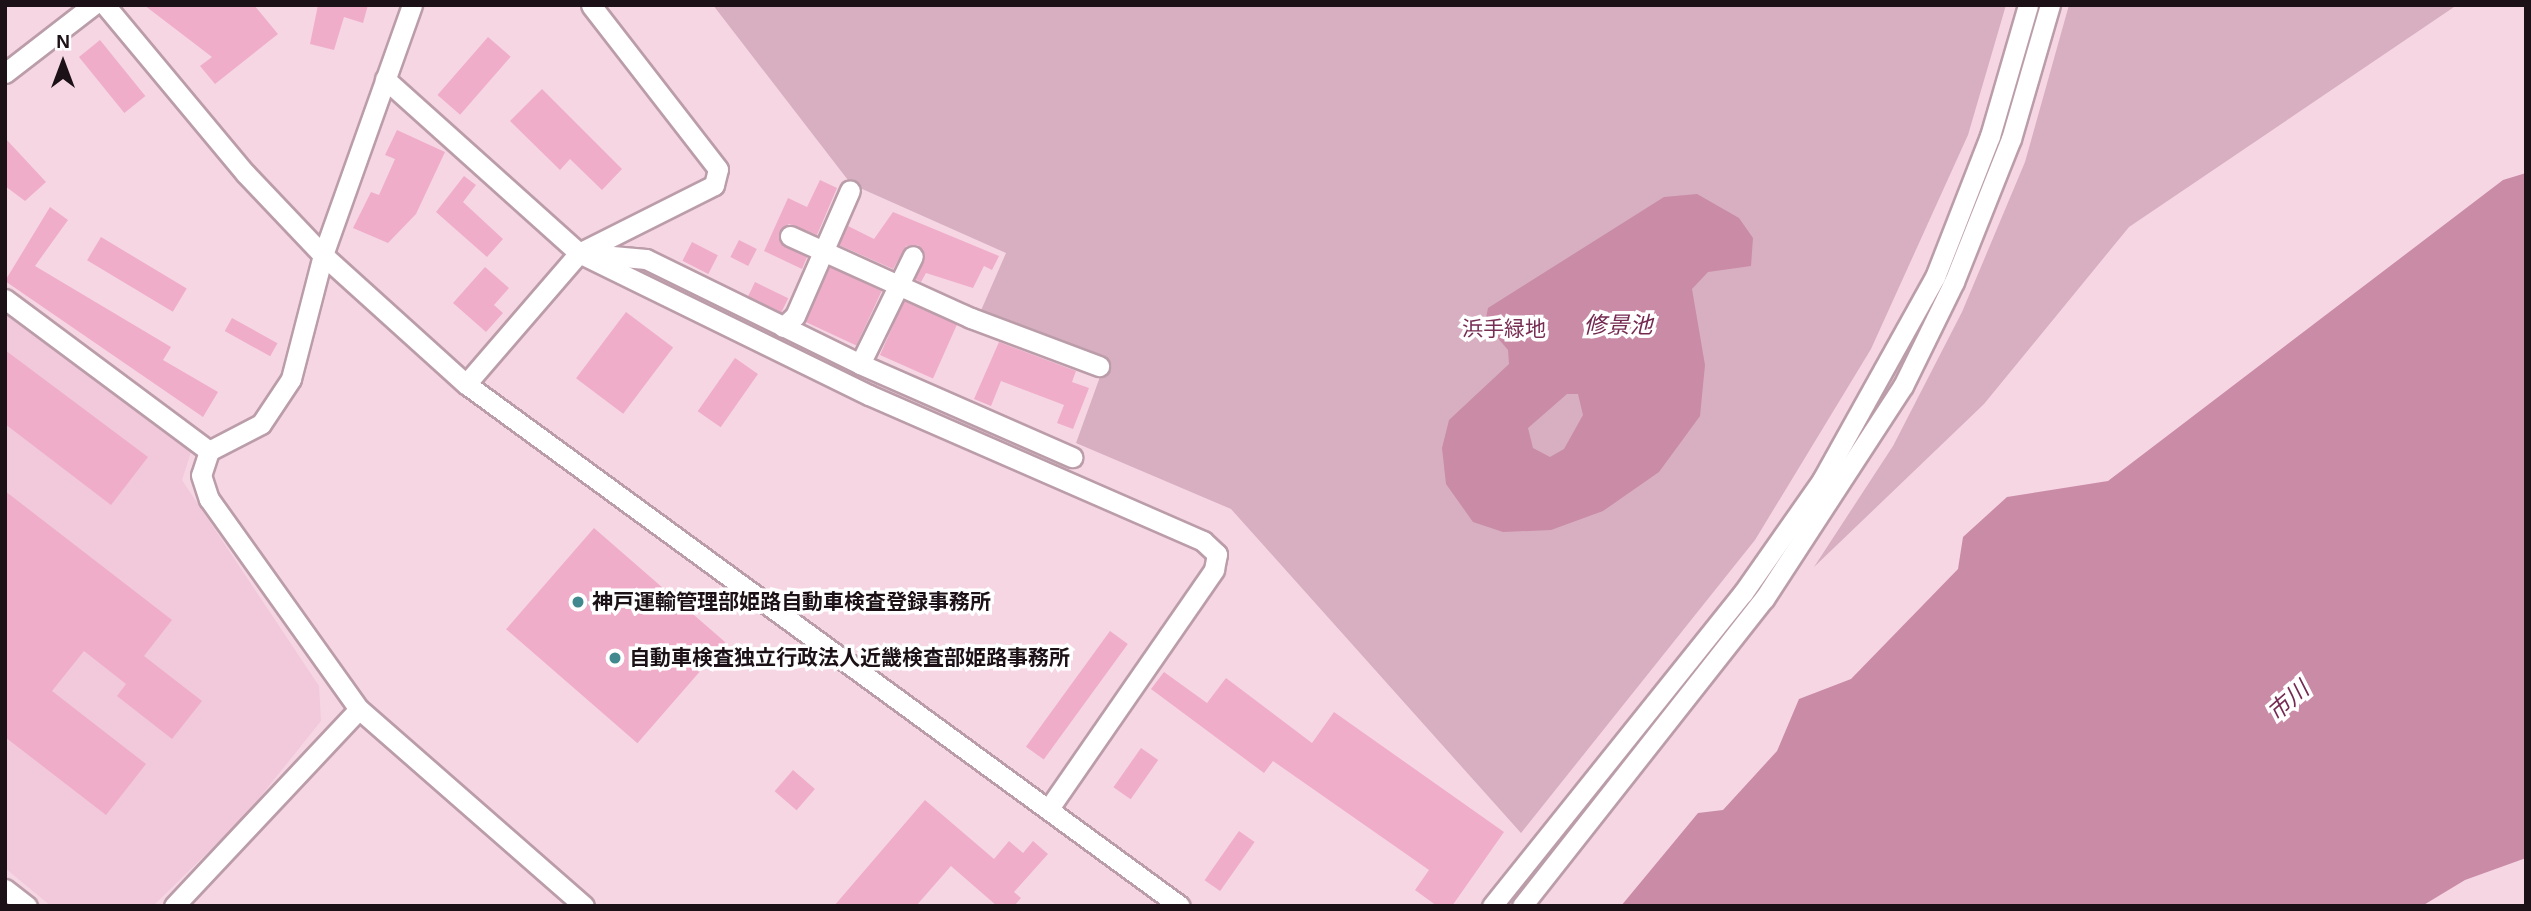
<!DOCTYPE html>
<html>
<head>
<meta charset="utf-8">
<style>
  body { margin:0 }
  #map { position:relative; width:2531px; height:911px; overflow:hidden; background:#f6d6e3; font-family:Arial,"Noto Sans JP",sans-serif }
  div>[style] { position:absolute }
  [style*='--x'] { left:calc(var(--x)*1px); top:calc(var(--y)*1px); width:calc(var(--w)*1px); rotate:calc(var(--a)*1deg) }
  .built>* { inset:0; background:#f1c9da }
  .green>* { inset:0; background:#d7afc0 }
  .water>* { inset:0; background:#ca8ba6 }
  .building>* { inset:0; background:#efadc9; transform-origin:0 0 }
  .roads { filter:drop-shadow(2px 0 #bb9da9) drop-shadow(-2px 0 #bb9da9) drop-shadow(0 2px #bb9da9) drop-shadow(0 -2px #bb9da9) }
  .minor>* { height:19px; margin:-9.5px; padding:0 9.5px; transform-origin:9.5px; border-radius:9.5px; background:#fff }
  .dots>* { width:19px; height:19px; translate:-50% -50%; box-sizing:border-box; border:4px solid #fff; border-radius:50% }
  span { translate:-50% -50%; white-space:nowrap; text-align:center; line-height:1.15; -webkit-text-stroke:7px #fff; paint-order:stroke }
  .park-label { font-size:21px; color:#782d53 }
  .poi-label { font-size:21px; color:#1c1116; font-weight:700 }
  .left { translate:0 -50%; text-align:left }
  .water-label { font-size:23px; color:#752a51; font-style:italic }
  .frame { position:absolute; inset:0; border:7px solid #1c1116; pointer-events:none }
  .north { position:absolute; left:28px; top:28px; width:70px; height:70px; -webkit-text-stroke:5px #fff; paint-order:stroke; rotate:0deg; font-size:19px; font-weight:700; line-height:28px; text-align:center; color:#1c1116 }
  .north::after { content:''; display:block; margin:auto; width:24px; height:32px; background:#1c1116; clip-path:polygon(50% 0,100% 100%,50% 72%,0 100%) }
</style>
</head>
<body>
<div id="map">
  <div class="built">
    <div style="clip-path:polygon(5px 314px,191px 452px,182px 480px,319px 686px,321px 721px,245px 816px,153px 906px,51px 906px,5px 868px)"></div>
  </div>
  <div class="green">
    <div style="clip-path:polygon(713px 5px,2006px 5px,1968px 135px,1871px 349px,1755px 540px,1521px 833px,1231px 509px,1076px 443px,1105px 363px,979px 315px,1006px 253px,851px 184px)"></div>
    <div style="clip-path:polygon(2069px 5px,2457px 5px,2129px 227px,1984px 404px,1814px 567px,1893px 446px,1962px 312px,2025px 162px)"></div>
  </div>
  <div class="water">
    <div style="clip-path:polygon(2526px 173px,2526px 858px,2465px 880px,2422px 906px,1621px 906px,1698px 813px,1723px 810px,1777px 751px,1799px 699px,1851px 679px,1958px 569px,1963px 537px,2007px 497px,2108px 481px,2503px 180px)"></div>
    <div style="clip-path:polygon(evenodd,1697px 194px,1739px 218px,1753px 238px,1751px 266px,1708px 272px,1692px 289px,1705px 365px,1700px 416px,1659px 472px,1603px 511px,1551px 530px,1503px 532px,1473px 522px,1446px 484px,1442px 448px,1449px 420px,1509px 364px,1508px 350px,1485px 323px,1488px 308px,1664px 197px,1697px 194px,1567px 394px,1578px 394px,1583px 415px,1564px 449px,1550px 457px,1533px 448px,1528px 428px,1567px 394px)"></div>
  </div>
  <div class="building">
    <div style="clip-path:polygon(144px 5px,254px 5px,278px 34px,215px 84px,200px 66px,212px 57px)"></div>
    <div style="clip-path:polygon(318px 5px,368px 5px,363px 23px,344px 17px,334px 50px,310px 44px)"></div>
    <div style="left:488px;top:37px;width:30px;height:77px;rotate:41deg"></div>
    <div style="left:100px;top:40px;width:72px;height:27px;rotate:51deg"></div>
    <div style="clip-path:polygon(542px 89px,622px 169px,602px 190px,570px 159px,560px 170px,510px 121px)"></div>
    <div style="clip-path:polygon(397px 130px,445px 152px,416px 214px,388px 243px,353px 228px,371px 192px,379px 195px,395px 159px,385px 155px)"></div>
    <div style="clip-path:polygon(5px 138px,46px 182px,25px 201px,5px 186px)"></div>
    <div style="clip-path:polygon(464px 176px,476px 185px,463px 202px,503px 239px,487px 257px,436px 212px)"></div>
    <div style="clip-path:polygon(820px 180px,837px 188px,817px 235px,789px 224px,779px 232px,781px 244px,807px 257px,802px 269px,764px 251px,788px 198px,807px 207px)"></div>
    <div style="clip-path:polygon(50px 207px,68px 220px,35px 266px,171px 347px,163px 360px,218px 392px,203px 417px,5px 281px)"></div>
    <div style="clip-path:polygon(893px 212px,999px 256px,992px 270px,984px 266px,973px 288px,926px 273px,921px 282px,915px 279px,925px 255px,918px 245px,906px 246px,893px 269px,839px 245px,848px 226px,874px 239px)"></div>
    <div style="left:101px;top:237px;width:100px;height:27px;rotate:31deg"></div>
    <div style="left:739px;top:240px;width:20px;height:19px;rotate:27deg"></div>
    <div style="left:692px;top:242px;width:29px;height:21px;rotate:27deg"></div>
    <div style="clip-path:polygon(485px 267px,509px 288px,494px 305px,503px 313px,486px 332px,453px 303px)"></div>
    <div style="left:830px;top:267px;width:57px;height:60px;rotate:25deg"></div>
    <div style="left:755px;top:282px;width:37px;height:16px;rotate:26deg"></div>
    <div style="left:904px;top:301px;width:58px;height:59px;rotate:24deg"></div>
    <div style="left:626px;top:312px;width:59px;height:83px;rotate:37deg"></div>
    <div style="left:232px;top:318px;width:52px;height:15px;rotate:29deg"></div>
    <div style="clip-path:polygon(999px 342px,1076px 371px,1072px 382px,1089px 388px,1073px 429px,1057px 423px,1064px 405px,1001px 381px,991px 406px,974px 399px)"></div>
    <div style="clip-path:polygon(5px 350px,148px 457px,111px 505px,5px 424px)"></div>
    <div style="left:735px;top:358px;width:28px;height:65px;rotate:35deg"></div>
    <div style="clip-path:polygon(5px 491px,172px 620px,144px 656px,202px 701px,172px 739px,117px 696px,126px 684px,84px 651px,52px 691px,146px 764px,106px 815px,5px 737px)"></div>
    <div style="left:594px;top:528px;width:174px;height:134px;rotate:41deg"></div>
    <div style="left:1110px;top:631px;width:22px;height:143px;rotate:36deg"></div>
    <div style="clip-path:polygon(1164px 672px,1207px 703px,1226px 678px,1312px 743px,1334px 712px,1504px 832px,1452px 906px,1437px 906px,1415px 890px,1429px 870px,1273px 761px,1264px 773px,1151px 689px)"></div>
    <div style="left:1141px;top:748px;width:21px;height:48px;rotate:35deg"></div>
    <div style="left:793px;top:770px;width:29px;height:28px;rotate:41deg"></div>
    <div style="clip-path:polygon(925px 800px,994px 859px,1009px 841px,1023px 853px,1033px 841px,1048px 854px,1014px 892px,1021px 898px,1014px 906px,997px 906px,951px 866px,916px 906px,834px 906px)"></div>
    <div style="left:1239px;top:831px;width:19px;height:60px;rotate:35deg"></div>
  </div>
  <div class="roads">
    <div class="minor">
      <div style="--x:105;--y:5;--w:220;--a:50.2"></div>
      <div style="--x:246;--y:174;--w:112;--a:46.5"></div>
      <div style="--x:323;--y:255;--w:193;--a:42.1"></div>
      <div style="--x:466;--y:384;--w:884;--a:36.17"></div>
      <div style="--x:412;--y:5;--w:265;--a:109.6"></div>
      <div style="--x:323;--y:255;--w:128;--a:104.5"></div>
      <div style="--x:291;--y:379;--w:54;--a:123.7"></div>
      <div style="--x:261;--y:424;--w:59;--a:152.6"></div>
      <div style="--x:209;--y:451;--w:25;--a:108"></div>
      <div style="--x:201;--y:475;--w:25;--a:72"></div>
      <div style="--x:209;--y:499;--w:258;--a:54.5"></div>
      <div style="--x:359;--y:709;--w:299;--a:41.2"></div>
      <div style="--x:5;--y:73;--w:111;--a:-37.7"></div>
      <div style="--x:385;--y:79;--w:261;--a:41.9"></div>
      <div style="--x:579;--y:253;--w:323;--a:26.1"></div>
      <div style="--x:869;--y:395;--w:365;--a:23.6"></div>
      <div style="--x:1203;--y:541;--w:19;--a:43"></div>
      <div style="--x:1217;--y:554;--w:16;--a:101"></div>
      <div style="--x:1214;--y:570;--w:290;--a:124.7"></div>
      <div style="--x:790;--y:236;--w:199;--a:24.4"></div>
      <div style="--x:971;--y:318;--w:137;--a:20.6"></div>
      <div style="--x:590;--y:254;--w:56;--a:5.1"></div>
      <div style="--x:646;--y:259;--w:238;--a:26.1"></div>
      <div style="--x:860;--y:364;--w:232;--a:23.7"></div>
      <div style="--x:5;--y:299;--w:254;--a:36.7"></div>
      <div style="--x:783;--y:327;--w:16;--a:-43"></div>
      <div style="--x:795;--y:316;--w:137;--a:-66.4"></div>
      <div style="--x:860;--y:364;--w:120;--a:-63.9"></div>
      <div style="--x:466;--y:384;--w:173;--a:-49.2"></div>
      <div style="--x:579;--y:253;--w:151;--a:-26.7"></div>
      <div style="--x:714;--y:185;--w:16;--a:-76"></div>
      <div style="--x:718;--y:169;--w:207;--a:-127.8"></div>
      <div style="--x:5;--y:889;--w:28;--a:38"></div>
      <div style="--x:174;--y:906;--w:270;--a:-46.8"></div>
      <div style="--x:1492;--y:906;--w:401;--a:-51.3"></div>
      <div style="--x:1743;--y:593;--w:138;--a:-55"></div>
      <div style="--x:1822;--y:480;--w:232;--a:-60.9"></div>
      <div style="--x:1935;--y:277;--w:151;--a:-68.7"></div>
      <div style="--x:1990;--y:136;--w:136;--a:-73.8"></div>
      <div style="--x:1522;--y:906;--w:391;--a:-51.8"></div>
      <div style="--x:1764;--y:599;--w:254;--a:-56.9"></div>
      <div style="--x:1903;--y:386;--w:116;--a:-63.9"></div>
      <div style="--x:1954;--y:282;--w:154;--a:-68.3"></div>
      <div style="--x:2011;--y:139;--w:140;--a:-73.8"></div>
    </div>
  </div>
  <div class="dots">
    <div style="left:578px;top:602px;background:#41898e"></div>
    <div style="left:615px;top:658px;background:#41898e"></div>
  </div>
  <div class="park-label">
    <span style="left:1504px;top:329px">浜手緑地</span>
  </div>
  <div class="poi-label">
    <span class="left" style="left:592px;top:602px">神戸運輸管理部姫路自動車検査登録事務所</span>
    <span class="left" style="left:629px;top:658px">自動車検査独立行政法人近畿検査部姫路事務所</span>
  </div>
  <div class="water-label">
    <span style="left:1618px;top:325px">修景池</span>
    <span style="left:2288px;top:701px;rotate:-41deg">市川</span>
  </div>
  <div class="frame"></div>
  <div class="north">N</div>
</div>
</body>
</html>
